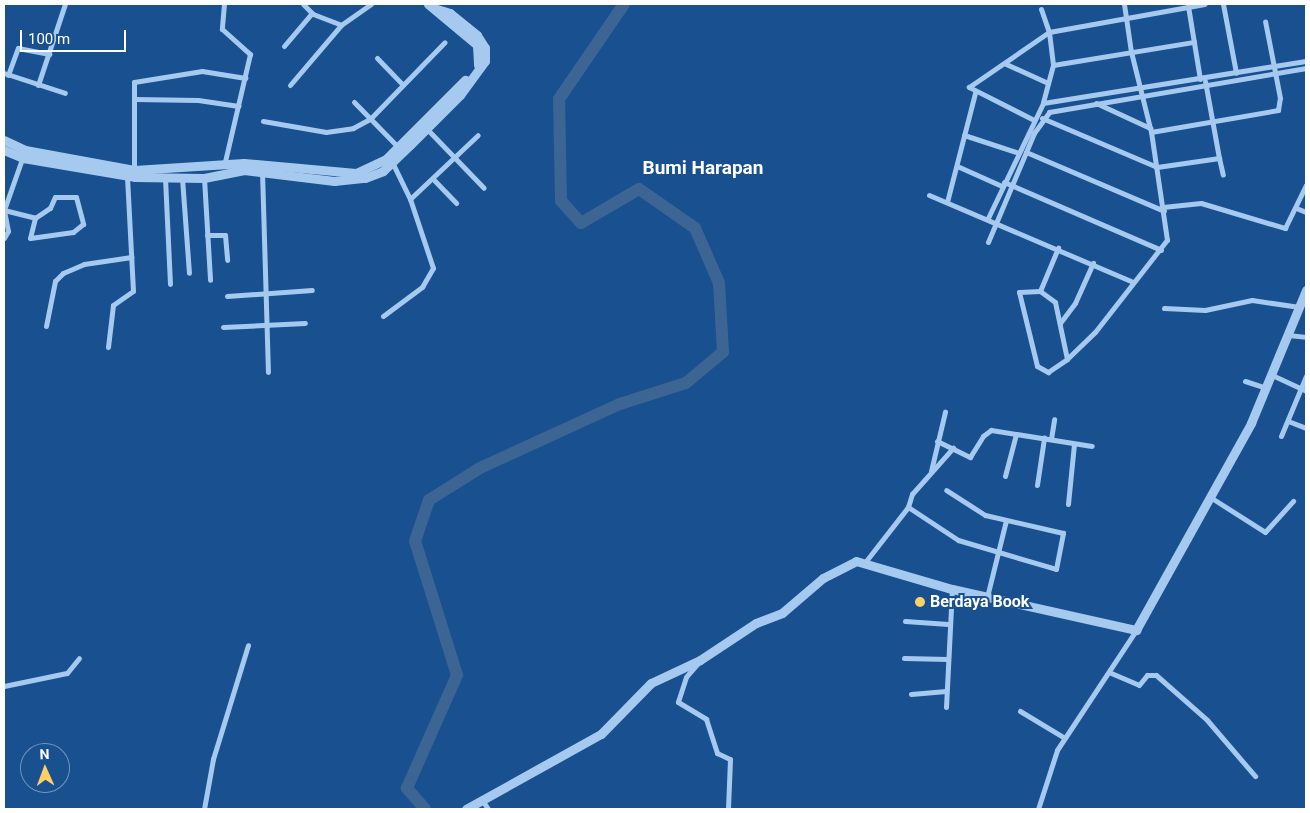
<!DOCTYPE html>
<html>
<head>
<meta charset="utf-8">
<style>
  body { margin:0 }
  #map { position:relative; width:1310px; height:813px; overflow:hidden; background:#185090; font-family:Roboto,sans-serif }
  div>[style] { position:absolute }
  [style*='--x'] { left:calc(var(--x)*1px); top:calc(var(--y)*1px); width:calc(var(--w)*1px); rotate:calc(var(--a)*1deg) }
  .river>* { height:12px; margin:-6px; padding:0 6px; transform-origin:6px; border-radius:6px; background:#3d6593 }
  .minor>* { height:5px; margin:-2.5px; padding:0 2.5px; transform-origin:2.5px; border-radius:2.5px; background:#a6c9ef }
  .tertiary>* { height:9px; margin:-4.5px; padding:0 4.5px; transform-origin:4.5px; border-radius:4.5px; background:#a6c9ef }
  .dots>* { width:14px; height:14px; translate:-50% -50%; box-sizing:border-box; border:2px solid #185090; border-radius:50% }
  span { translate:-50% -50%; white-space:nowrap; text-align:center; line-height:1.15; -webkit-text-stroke:4px #185090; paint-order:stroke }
  .poi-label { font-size:16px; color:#fff; font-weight:700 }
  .left { translate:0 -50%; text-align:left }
  .quarter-label { font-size:19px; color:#fff; font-weight:700 }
  .frame { position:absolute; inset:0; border:5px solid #fff; pointer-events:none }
  .north { position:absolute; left:20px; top:743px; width:50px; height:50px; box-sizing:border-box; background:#185090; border:1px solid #7496bc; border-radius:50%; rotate:358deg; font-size:14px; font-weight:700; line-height:20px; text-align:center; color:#fff }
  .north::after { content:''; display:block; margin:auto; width:18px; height:22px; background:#ffce64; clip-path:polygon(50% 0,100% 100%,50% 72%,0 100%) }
  .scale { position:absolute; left:20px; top:30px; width:106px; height:22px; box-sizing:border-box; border:2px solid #fff; border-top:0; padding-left:6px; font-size:15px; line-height:18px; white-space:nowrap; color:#fff; -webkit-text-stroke:4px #185090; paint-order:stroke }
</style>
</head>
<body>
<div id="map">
  <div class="river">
    <div style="--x:425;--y:809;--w:28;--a:-131"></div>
    <div style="--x:407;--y:788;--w:124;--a:-66.1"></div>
    <div style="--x:457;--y:675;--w:140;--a:-107.4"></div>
    <div style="--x:415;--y:541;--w:43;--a:-71.1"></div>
    <div style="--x:429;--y:500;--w:60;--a:-32.1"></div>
    <div style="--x:480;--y:468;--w:154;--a:-24.6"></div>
    <div style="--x:620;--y:404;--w:69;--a:-17.7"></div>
    <div style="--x:686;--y:383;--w:48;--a:-40"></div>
    <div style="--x:723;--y:352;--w:69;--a:-93.3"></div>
    <div style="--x:719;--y:283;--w:60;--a:-113.6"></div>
    <div style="--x:695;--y:228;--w:68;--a:-145.1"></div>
    <div style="--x:639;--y:189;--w:67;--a:149.6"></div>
    <div style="--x:581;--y:223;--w:30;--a:-132"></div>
    <div style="--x:561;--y:201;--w:102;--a:-91.1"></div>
    <div style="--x:559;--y:99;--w:115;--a:-55.6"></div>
  </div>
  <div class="minor">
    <div style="--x:224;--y:4;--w:25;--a:95"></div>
    <div style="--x:222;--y:29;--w:38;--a:42"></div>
    <div style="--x:250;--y:54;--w:115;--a:103.1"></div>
    <div style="--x:303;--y:4;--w:14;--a:45"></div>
    <div style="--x:313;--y:14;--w:30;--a:21"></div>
    <div style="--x:1223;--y:4;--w:70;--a:79.3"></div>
    <div style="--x:1188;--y:6;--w:74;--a:80.7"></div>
    <div style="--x:1041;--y:9;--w:24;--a:71"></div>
    <div style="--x:1049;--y:32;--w:158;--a:-10.2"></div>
    <div style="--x:284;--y:46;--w:43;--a:-49.7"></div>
    <div style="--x:377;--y:58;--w:37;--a:46"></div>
    <div style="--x:1006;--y:64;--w:46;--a:24.3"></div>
    <div style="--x:1053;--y:65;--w:143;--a:-9.3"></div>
    <div style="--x:4;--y:73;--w:64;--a:18.2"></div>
    <div style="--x:8;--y:75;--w:29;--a:-70"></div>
    <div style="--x:18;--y:48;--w:32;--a:11"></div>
    <div style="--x:38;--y:85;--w:85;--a:-71.6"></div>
    <div style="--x:290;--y:85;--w:79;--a:-49.6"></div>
    <div style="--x:341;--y:25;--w:37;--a:-35"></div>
    <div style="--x:134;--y:99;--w:64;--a:0.9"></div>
    <div style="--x:198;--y:100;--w:41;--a:8.3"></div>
    <div style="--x:354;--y:102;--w:64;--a:45.6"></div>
    <div style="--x:1096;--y:103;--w:60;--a:24.8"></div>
    <div style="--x:1042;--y:118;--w:125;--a:23.1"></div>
    <div style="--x:1157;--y:167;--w:63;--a:-8.3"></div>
    <div style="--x:1219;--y:158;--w:78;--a:-100.3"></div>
    <div style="--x:1032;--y:119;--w:71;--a:-153.1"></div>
    <div style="--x:969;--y:87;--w:97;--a:-34.5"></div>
    <div style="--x:1049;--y:32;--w:33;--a:83"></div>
    <div style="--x:1053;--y:65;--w:39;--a:105"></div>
    <div style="--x:263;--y:121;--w:64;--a:9.9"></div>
    <div style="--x:326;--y:132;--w:27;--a:-8"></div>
    <div style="--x:353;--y:128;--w:19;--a:-28"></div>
    <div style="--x:370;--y:119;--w:107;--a:-45.8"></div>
    <div style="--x:426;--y:128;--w:83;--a:46"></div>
    <div style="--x:1151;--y:132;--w:129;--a:-9.8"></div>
    <div style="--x:1278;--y:110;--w:12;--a:-81"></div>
    <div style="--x:1280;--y:98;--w:78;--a:-101"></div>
    <div style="--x:964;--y:135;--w:55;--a:18.1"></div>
    <div style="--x:1026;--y:152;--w:150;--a:23.1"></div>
    <div style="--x:1219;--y:158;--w:17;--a:77"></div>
    <div style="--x:957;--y:166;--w:49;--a:24"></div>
    <div style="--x:134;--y:170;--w:88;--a:-90"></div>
    <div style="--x:134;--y:82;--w:69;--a:-9.2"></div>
    <div style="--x:202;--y:71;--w:44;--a:9.2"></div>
    <div style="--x:262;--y:171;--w:201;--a:88.3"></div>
    <div style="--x:165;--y:178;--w:106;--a:87.3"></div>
    <div style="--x:182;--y:178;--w:95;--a:85.8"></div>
    <div style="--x:204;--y:178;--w:102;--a:86.6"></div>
    <div style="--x:434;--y:180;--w:32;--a:46"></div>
    <div style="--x:1004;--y:182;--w:171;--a:23.4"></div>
    <div style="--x:929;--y:195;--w:220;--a:23.1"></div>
    <div style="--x:410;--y:199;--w:93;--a:-43.3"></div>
    <div style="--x:947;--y:202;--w:113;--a:-75.6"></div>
    <div style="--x:1163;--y:207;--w:38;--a:-6"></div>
    <div style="--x:1201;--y:203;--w:88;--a:16.6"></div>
    <div style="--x:1285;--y:228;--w:48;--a:-64"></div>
    <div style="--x:1296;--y:208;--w:11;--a:22"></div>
    <div style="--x:4;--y:210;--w:32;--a:14"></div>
    <div style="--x:35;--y:218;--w:18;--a:-34"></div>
    <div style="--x:50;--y:208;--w:12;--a:-66"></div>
    <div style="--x:55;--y:197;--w:21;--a:0"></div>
    <div style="--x:76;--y:197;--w:28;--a:75"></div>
    <div style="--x:83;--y:224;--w:13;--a:141"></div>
    <div style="--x:73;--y:232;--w:43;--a:172.1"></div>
    <div style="--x:30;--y:238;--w:21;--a:-76"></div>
    <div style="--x:988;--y:218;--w:127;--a:-64.4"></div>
    <div style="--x:1043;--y:103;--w:266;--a:-9.1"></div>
    <div style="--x:207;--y:235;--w:18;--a:0"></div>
    <div style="--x:225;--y:235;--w:25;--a:85"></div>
    <div style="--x:4;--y:238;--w:8;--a:-60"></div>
    <div style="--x:8;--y:231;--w:21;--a:-101"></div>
    <div style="--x:4;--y:210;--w:57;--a:-70.6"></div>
    <div style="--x:988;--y:242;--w:118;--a:-67.1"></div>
    <div style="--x:1034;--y:133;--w:26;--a:-54"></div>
    <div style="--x:1049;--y:112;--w:261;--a:-9.7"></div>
    <div style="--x:1040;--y:291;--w:47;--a:-67.3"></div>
    <div style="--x:227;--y:296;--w:85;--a:-4"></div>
    <div style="--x:1164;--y:308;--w:41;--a:2.8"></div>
    <div style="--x:1205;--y:310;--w:48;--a:-12"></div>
    <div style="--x:1252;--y:300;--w:48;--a:8.5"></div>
    <div style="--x:383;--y:316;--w:49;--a:-36.6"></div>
    <div style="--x:422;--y:287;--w:22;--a:-60"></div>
    <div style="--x:433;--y:268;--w:73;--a:-108.4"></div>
    <div style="--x:410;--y:199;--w:41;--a:-115.9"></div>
    <div style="--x:1060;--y:323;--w:25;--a:-53"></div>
    <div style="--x:1075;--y:303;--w:44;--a:-65.8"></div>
    <div style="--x:46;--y:326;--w:46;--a:-78.7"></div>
    <div style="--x:55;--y:281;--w:11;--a:-45"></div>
    <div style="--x:63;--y:273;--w:23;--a:-23"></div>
    <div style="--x:84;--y:264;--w:48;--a:-8.5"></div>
    <div style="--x:223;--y:327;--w:82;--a:-2.8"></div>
    <div style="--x:1288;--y:335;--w:18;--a:6"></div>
    <div style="--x:108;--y:347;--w:42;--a:-83.2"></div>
    <div style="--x:113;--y:305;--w:24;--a:-35"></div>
    <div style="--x:133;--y:291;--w:115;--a:-93"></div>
    <div style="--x:1067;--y:359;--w:58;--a:-101.9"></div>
    <div style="--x:1055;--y:302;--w:19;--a:-144"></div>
    <div style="--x:1040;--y:291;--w:21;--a:177"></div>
    <div style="--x:1019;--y:292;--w:76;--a:76.3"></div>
    <div style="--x:1037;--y:366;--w:13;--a:29"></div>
    <div style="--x:1048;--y:372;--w:23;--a:-34"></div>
    <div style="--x:1067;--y:359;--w:39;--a:-44"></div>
    <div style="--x:1095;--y:332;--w:117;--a:-52"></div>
    <div style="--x:1167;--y:240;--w:109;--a:-98.4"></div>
    <div style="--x:1151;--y:132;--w:82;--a:-104"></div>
    <div style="--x:1131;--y:52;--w:49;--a:-98.3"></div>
    <div style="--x:1272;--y:375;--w:38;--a:25"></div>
    <div style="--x:1245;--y:381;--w:22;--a:18"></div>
    <div style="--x:1288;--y:421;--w:19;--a:21"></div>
    <div style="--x:1281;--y:436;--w:65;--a:-67.4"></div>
    <div style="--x:1051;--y:439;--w:20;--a:-81"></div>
    <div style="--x:937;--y:441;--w:37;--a:26"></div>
    <div style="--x:970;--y:457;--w:25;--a:-58"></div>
    <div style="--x:983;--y:436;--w:10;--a:-37"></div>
    <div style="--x:991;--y:430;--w:102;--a:9"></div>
    <div style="--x:931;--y:471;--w:61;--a:-76.7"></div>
    <div style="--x:1005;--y:476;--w:43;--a:-75.3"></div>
    <div style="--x:1037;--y:485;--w:48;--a:-81.5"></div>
    <div style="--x:1210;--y:497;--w:65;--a:32.5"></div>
    <div style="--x:1265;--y:532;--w:42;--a:-47.9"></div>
    <div style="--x:1068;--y:504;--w:60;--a:-84.3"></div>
    <div style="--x:908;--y:507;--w:60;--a:33.4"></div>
    <div style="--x:958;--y:540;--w:102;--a:16.5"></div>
    <div style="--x:1056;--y:569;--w:37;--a:-79"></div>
    <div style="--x:1063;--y:533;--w:80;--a:-167"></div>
    <div style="--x:985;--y:515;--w:46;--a:-147.3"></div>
    <div style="--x:866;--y:561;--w:68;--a:-52.1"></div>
    <div style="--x:908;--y:507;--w:14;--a:-73"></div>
    <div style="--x:912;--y:494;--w:62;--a:-48.3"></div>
    <div style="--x:987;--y:597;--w:79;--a:-76.1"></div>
    <div style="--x:905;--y:621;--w:43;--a:4"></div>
    <div style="--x:904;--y:658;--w:43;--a:1.3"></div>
    <div style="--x:698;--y:663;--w:18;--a:131"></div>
    <div style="--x:686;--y:677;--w:26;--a:108"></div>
    <div style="--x:678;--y:702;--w:33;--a:31"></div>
    <div style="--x:706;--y:719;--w:36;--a:72"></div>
    <div style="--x:717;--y:753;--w:14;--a:25"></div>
    <div style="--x:730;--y:759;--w:50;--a:92.3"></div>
    <div style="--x:1111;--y:673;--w:30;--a:23"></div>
    <div style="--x:1139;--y:685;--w:13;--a:-51"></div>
    <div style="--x:1147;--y:675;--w:9;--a:0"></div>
    <div style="--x:1156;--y:675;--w:68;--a:41.4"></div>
    <div style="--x:1207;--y:720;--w:74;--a:49.4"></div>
    <div style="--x:4;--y:686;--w:64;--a:-11.7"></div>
    <div style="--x:67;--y:673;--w:19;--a:-51"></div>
    <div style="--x:911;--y:694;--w:35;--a:-5"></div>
    <div style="--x:946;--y:707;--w:118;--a:-87.1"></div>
    <div style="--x:1020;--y:711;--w:52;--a:31"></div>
    <div style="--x:482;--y:800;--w:11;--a:56"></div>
    <div style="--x:204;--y:809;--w:51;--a:-79.8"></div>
    <div style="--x:213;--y:759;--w:119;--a:-72.9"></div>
    <div style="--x:1038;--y:809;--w:62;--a:-72.1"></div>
    <div style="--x:1057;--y:750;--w:144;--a:-56.6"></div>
  </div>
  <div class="tertiary">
    <div style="--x:428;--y:4;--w:64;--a:39.9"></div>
    <div style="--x:477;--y:45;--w:20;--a:87"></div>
    <div style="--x:4;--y:140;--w:23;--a:25"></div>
    <div style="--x:25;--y:150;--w:111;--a:10.4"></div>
    <div style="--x:134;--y:170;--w:110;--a:-3.6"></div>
    <div style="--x:244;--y:163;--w:112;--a:5.1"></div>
    <div style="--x:356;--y:173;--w:33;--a:-25"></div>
    <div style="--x:386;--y:159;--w:112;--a:-45"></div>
    <div style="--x:4;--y:150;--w:21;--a:23"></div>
    <div style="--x:23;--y:158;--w:114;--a:9.6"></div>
    <div style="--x:135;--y:177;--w:69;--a:0.8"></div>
    <div style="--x:204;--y:178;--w:41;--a:-11.3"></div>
    <div style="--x:244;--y:170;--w:91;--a:7"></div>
    <div style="--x:334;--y:181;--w:31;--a:-6"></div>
    <div style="--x:365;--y:178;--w:19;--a:-21"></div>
    <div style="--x:383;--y:171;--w:37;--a:-44"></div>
    <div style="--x:410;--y:145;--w:71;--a:-45"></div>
    <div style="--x:460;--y:95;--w:42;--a:-53.7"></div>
    <div style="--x:485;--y:61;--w:13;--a:-90"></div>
    <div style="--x:485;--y:48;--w:15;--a:-122"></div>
    <div style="--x:477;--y:35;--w:35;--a:-141"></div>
    <div style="--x:450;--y:13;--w:17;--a:-163"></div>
    <div style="--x:466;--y:809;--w:154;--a:-29.1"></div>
    <div style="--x:601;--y:734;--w:71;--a:-45.6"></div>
    <div style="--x:651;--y:683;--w:54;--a:-25.1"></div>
    <div style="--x:700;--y:660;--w:67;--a:-33.5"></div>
    <div style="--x:756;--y:623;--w:28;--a:-21"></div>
    <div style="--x:782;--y:613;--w:54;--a:-40.5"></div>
    <div style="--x:823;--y:578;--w:37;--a:-27"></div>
    <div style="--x:856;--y:561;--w:100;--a:16.3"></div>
    <div style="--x:952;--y:589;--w:189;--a:12.6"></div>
    <div style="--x:1136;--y:630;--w:237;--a:-60.9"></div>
    <div style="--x:1251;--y:423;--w:144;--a:-67.5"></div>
  </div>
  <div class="dots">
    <div style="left:920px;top:602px;background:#ffce64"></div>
  </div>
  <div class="poi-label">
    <span class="left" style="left:930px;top:602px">Berdaya Book</span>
  </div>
  <div class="quarter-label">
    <span style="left:703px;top:168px">Bumi Harapan</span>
  </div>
  <div class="frame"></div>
  <div class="north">N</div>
  <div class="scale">100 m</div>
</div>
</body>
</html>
